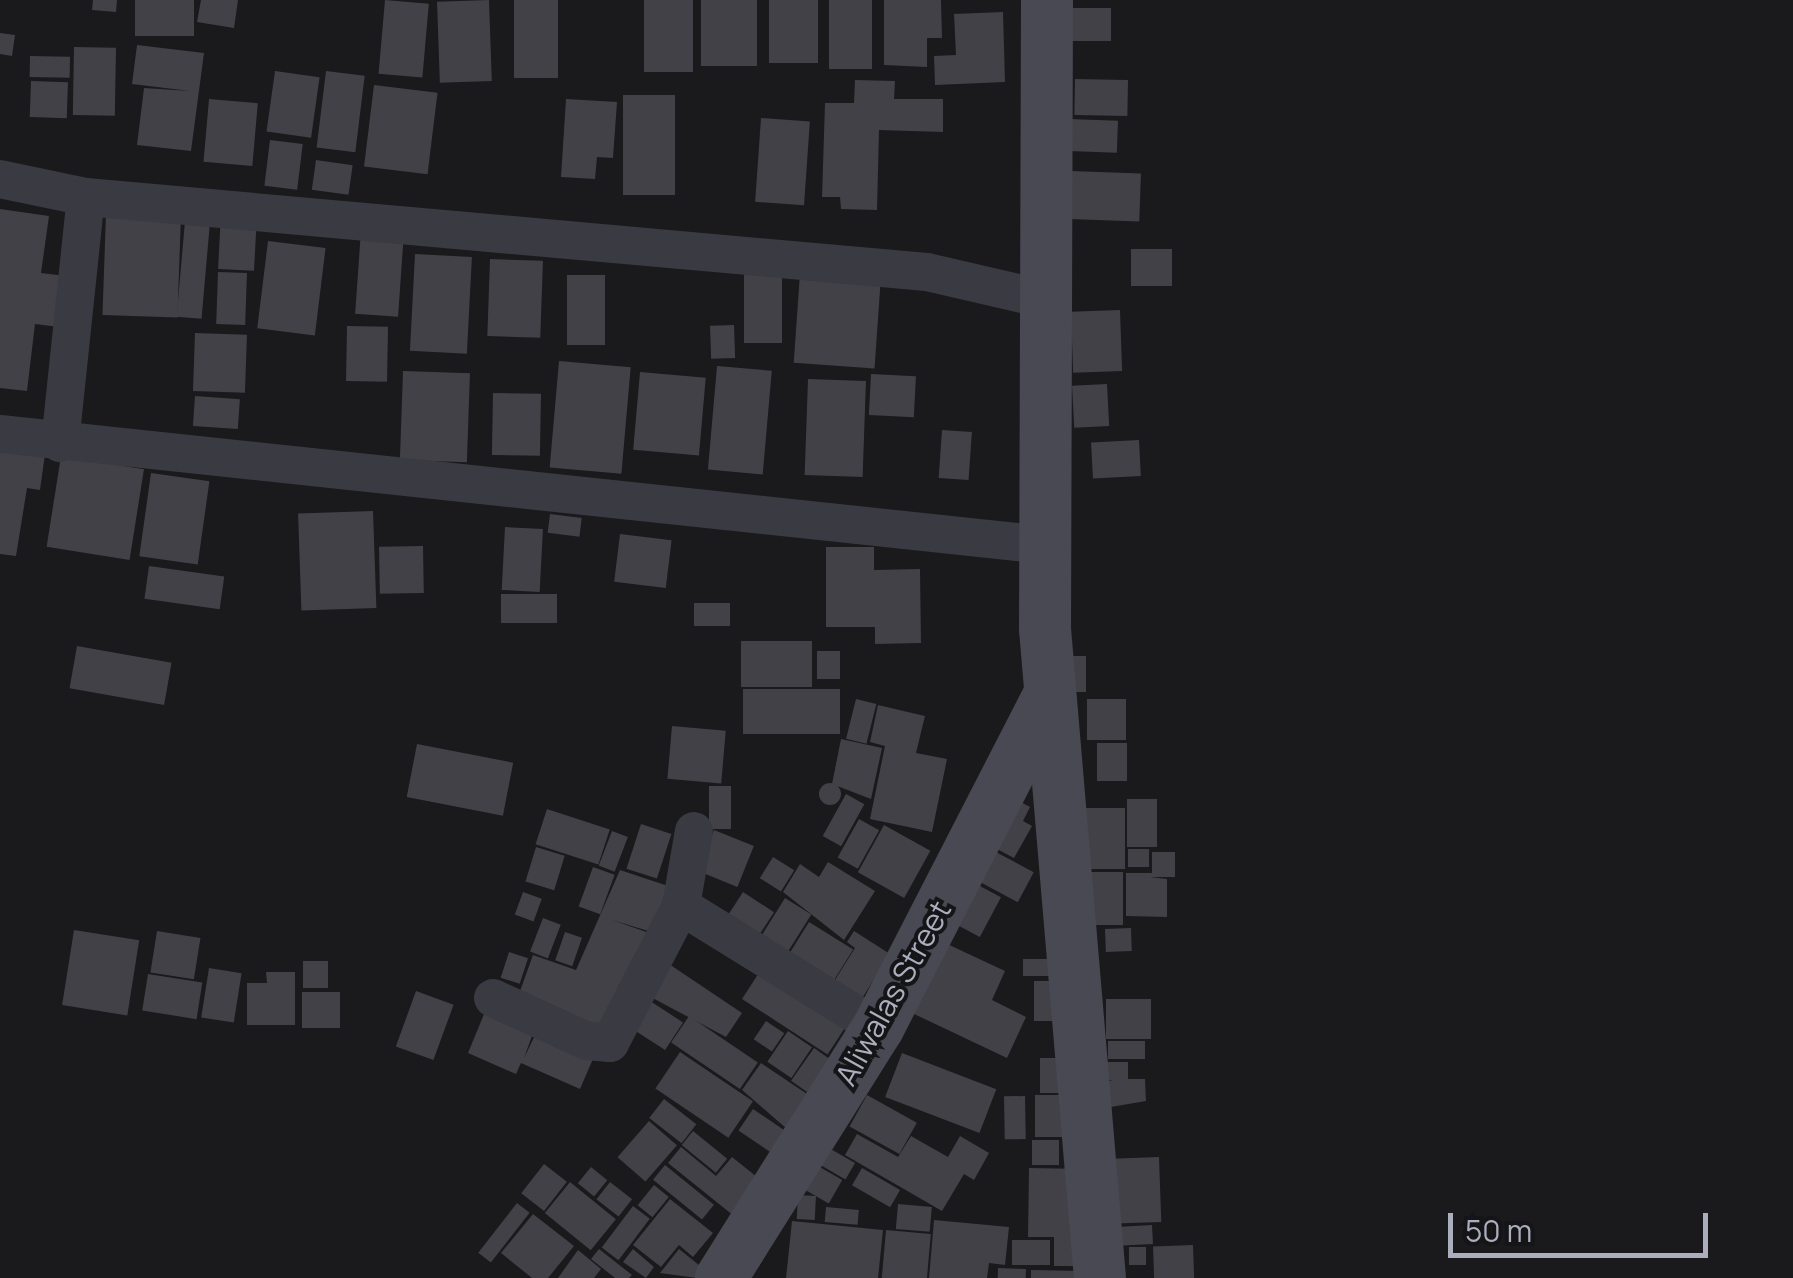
<!DOCTYPE html>
<html>
<head>
<meta charset="utf-8">
<style>
  body { margin:0 }
  #map { position:relative; width:1793px; height:1278px; overflow:hidden; background:#1a191c; font-family:Manrope,sans-serif }
  div>[style] { position:absolute }
  [style*='--x'] { left:calc(var(--x)*1px); top:calc(var(--y)*1px); width:calc(var(--w)*1px); rotate:calc(var(--a)*1deg) }
  .building>* { inset:0; background:#414147; transform-origin:0 0 }
  .round { border-radius:50% }
  .street>* { height:38px; margin:-19px; padding:0 19px; transform-origin:19px; border-radius:19px; background:#3a3a42 }
  .secondary>* { height:52px; margin:-26px; padding:0 26px; transform-origin:26px; border-radius:26px; background:#484952 }
  span { translate:-50% -50%; white-space:nowrap; text-align:center; line-height:1.15; -webkit-text-stroke:8px #151417; paint-order:stroke }
  .street-label { font-size:30px; color:#abaebd }
  .scale { position:absolute; left:1448px; top:1213px; width:260px; height:45px; box-sizing:border-box; border:5px solid #abaebd; border-top:0; padding-left:12px; font-size:30px; line-height:35px; white-space:nowrap; color:#abaebd; -webkit-text-stroke:8px #151417; paint-order:stroke }
</style>
</head>
<body>
<div id="map">
  <div class="building">
    <div style="clip-path:polygon(93px 0,117px 0,116px 12px,92px 10px)"></div>
    <div style="left:135px;top:0;width:59px;height:36px"></div>
    <div style="clip-path:polygon(201px 0,238px 0,234px 28px,197px 22px)"></div>
    <div style="left:385px;top:0;width:44px;height:74px;rotate:5deg"></div>
    <div style="left:489px;top:0;width:81px;height:52px;rotate:88deg"></div>
    <div style="left:514px;top:0;width:44px;height:78px"></div>
    <div style="left:644px;top:0;width:49px;height:72px"></div>
    <div style="left:701px;top:0;width:56px;height:66px"></div>
    <div style="left:769px;top:0;width:49px;height:63px"></div>
    <div style="left:829px;top:0;width:43px;height:69px"></div>
    <div style="clip-path:polygon(884px 0,941px 0,942px 38px,927px 38px,927px 67px,884px 65px)"></div>
    <div style="left:1070px;top:8px;width:41px;height:33px"></div>
    <div style="clip-path:polygon(1003px 12px,1005px 82px,935px 85px,934px 56px,956px 55px,954px 14px)"></div>
    <div style="clip-path:polygon(0 33px,15px 35px,12px 56px,0 54px)"></div>
    <div style="clip-path:polygon(137px 45px,204px 53px,191px 151px,137px 145px,144px 88px,190px 91px,132px 84px)"></div>
    <div style="left:74px;top:47px;width:42px;height:68px;rotate:1deg"></div>
    <div style="left:30px;top:56px;width:40px;height:21px;rotate:1deg"></div>
    <div style="left:275px;top:71px;width:45px;height:61px;rotate:8deg"></div>
    <div style="left:326px;top:71px;width:39px;height:77px;rotate:7deg"></div>
    <div style="left:1075px;top:79px;width:53px;height:36px;rotate:1deg"></div>
    <div style="clip-path:polygon(855px 80px,895px 81px,894px 99px,943px 99px,943px 132px,879px 130px,877px 210px,841px 209px,840px 197px,822px 197px,825px 103px,854px 103px)"></div>
    <div style="left:31px;top:81px;width:37px;height:36px;rotate:2deg"></div>
    <div style="left:374px;top:85px;width:64px;height:82px;rotate:7deg"></div>
    <div style="left:623px;top:95px;width:52px;height:100px"></div>
    <div style="left:209px;top:99px;width:49px;height:63px;rotate:5deg"></div>
    <div style="clip-path:polygon(566px 99px,617px 102px,613px 158px,597px 157px,595px 179px,561px 177px)"></div>
    <div style="left:761px;top:118px;width:49px;height:84px;rotate:4deg"></div>
    <div style="left:1069px;top:119px;width:49px;height:32px;rotate:2deg"></div>
    <div style="left:270px;top:140px;width:33px;height:46px;rotate:7deg"></div>
    <div style="left:316px;top:160px;width:37px;height:30px;rotate:8deg"></div>
    <div style="left:1071px;top:171px;width:70px;height:48px;rotate:2deg"></div>
    <div style="clip-path:polygon(0 209px,49px 216px,41px 273px,66px 276px,59px 327px,35px 324px,27px 391px,0 388px)"></div>
    <div style="left:221px;top:213px;width:36px;height:56px;rotate:3deg"></div>
    <div style="left:106px;top:214px;width:75px;height:101px;rotate:2deg"></div>
    <div style="left:185px;top:221px;width:25px;height:96px;rotate:5deg"></div>
    <div style="left:361px;top:230px;width:43px;height:84px;rotate:4deg"></div>
    <div style="left:268px;top:241px;width:58px;height:88px;rotate:7deg"></div>
    <div style="left:1172px;top:249px;width:37px;height:41px;rotate:90deg"></div>
    <div style="left:415px;top:254px;width:57px;height:97px;rotate:3deg"></div>
    <div style="left:490px;top:259px;width:53px;height:77px;rotate:2deg"></div>
    <div style="left:744px;top:268px;width:38px;height:75px"></div>
    <div style="left:218px;top:272px;width:29px;height:52px;rotate:2deg"></div>
    <div style="left:800px;top:273px;width:81px;height:90px;rotate:4deg"></div>
    <div style="left:567px;top:275px;width:38px;height:70px"></div>
    <div style="left:1120px;top:310px;width:61px;height:49px;rotate:88deg"></div>
    <div style="left:734px;top:325px;width:33px;height:24px;rotate:88deg"></div>
    <div style="left:347px;top:326px;width:41px;height:55px;rotate:1deg"></div>
    <div style="left:195px;top:333px;width:52px;height:58px;rotate:2deg"></div>
    <div style="left:559px;top:361px;width:72px;height:107px;rotate:5deg"></div>
    <div style="left:717px;top:366px;width:55px;height:104px;rotate:5deg"></div>
    <div style="left:403px;top:371px;width:67px;height:89px;rotate:2deg"></div>
    <div style="left:640px;top:372px;width:66px;height:78px;rotate:5deg"></div>
    <div style="left:871px;top:374px;width:45px;height:41px;rotate:3deg"></div>
    <div style="left:808px;top:379px;width:58px;height:96px;rotate:2deg"></div>
    <div style="left:1107px;top:384px;width:42px;height:35px;rotate:87deg"></div>
    <div style="left:493px;top:393px;width:48px;height:62px;rotate:1deg"></div>
    <div style="left:195px;top:396px;width:45px;height:30px;rotate:4deg"></div>
    <div style="left:942px;top:430px;width:30px;height:48px;rotate:4deg"></div>
    <div style="left:1139px;top:440px;width:36px;height:48px;rotate:87deg"></div>
    <div style="clip-path:polygon(0 446px,45px 454px,40px 490px,27px 488px,16px 556px,0 554px)"></div>
    <div style="left:61px;top:456px;width:84px;height:92px;rotate:9deg"></div>
    <div style="left:151px;top:473px;width:59px;height:84px;rotate:8deg"></div>
    <div style="left:373px;top:511px;width:97px;height:75px;rotate:88deg"></div>
    <div style="left:550px;top:514px;width:32px;height:19px;rotate:7deg"></div>
    <div style="left:505px;top:527px;width:38px;height:63px;rotate:3deg"></div>
    <div style="left:620px;top:534px;width:52px;height:48px;rotate:7deg"></div>
    <div style="left:423px;top:546px;width:47px;height:44px;rotate:89deg"></div>
    <div style="clip-path:polygon(826px 547px,874px 547px,874px 570px,920px 569px,921px 643px,875px 644px,875px 627px,826px 627px)"></div>
    <div style="left:149px;top:566px;width:76px;height:33px;rotate:8deg"></div>
    <div style="left:501px;top:594px;width:56px;height:29px"></div>
    <div style="left:694px;top:603px;width:36px;height:23px"></div>
    <div style="left:741px;top:641px;width:71px;height:46px"></div>
    <div style="left:77px;top:646px;width:96px;height:43px;rotate:10deg"></div>
    <div style="left:817px;top:651px;width:23px;height:28px"></div>
    <div style="left:1060px;top:656px;width:26px;height:36px"></div>
    <div style="left:743px;top:689px;width:97px;height:45px"></div>
    <div style="left:856px;top:699px;width:21px;height:41px;rotate:14deg"></div>
    <div style="left:1087px;top:699px;width:39px;height:41px"></div>
    <div style="clip-path:polygon(878px 705px,925px 716px,916px 753px,947px 759px,932px 832px,870px 819px,885px 746px,870px 742px)"></div>
    <div style="left:672px;top:726px;width:54px;height:53px;rotate:5deg"></div>
    <div style="clip-path:polygon(841px 739px,882px 748px,871px 799px,832px 784px)"></div>
    <div style="left:1097px;top:743px;width:30px;height:38px"></div>
    <div style="left:417px;top:744px;width:98px;height:54px;rotate:11deg"></div>
    <div class="round" style="left:819px;top:783px;width:22px;height:22px"></div>
    <div style="left:709px;top:786px;width:22px;height:43px"></div>
    <div style="left:846px;top:794px;width:21px;height:48px;rotate:29deg"></div>
    <div style="clip-path:polygon(1006px 794px,1030px 807px,1023px 821px,1032px 826px,1014px 858px,980px 840px)"></div>
    <div style="left:1127px;top:799px;width:30px;height:48px"></div>
    <div style="left:1086px;top:808px;width:39px;height:61px"></div>
    <div style="left:547px;top:809px;width:66px;height:37px;rotate:18deg"></div>
    <div style="left:859px;top:819px;width:23px;height:44px;rotate:29deg"></div>
    <div style="left:641px;top:824px;width:32px;height:47px;rotate:18deg"></div>
    <div style="left:884px;top:825px;width:53px;height:54px;rotate:29deg"></div>
    <div style="left:714px;top:830px;width:43px;height:44px;rotate:22deg"></div>
    <div style="left:612px;top:831px;width:17px;height:37px;rotate:21deg"></div>
    <div style="left:536px;top:847px;width:30px;height:36px;rotate:17deg"></div>
    <div style="left:1128px;top:849px;width:21px;height:18px"></div>
    <div style="left:994px;top:851px;width:45px;height:34px;rotate:28deg"></div>
    <div style="clip-path:polygon(1152px 852px,1175px 852px,1175px 877px,1150px 877px,1167px 879px,1167px 917px,1126px 916px,1126px 873px,1152px 873px)"></div>
    <div style="left:773px;top:857px;width:25px;height:25px;rotate:32deg"></div>
    <div style="clip-path:polygon(828px 862px,875px 891px,844px 940px,783px 892px,800px 864px,819px 877px)"></div>
    <div style="left:593px;top:867px;width:23px;height:42px;rotate:20deg"></div>
    <div style="clip-path:polygon(620px 870px,671px 887px,655px 933px,612px 920px,655px 935px,636px 990px,619px 984px,601px 1035px,515px 1005px,533px 955px,576px 970px)"></div>
    <div style="left:1088px;top:872px;width:35px;height:53px"></div>
    <div style="left:963px;top:877px;width:43px;height:45px;rotate:28deg"></div>
    <div style="left:523px;top:892px;width:20px;height:24px;rotate:20deg"></div>
    <div style="left:743px;top:892px;width:37px;height:41px;rotate:33deg"></div>
    <div style="left:785px;top:898px;width:31px;height:58px;rotate:32deg"></div>
    <div style="left:543px;top:918px;width:19px;height:36px;rotate:21deg"></div>
    <div style="left:809px;top:922px;width:52px;height:50px;rotate:32deg"></div>
    <div style="left:1131px;top:928px;width:23px;height:26px;rotate:88deg"></div>
    <div style="left:74px;top:930px;width:66px;height:76px;rotate:9deg"></div>
    <div style="left:157px;top:931px;width:44px;height:42px;rotate:9deg"></div>
    <div style="clip-path:polygon(854px 931px,890px 954px,856px 1008px,828px 991px,855px 948px,847px 942px)"></div>
    <div style="left:565px;top:932px;width:18px;height:30px;rotate:19deg"></div>
    <div style="clip-path:polygon(945px 943px,1005px 971px,992px 1000px,1026px 1017px,1007px 1058px,912px 1013px)"></div>
    <div style="left:509px;top:952px;width:20px;height:27px;rotate:18deg"></div>
    <div style="left:1060px;top:959px;width:17px;height:37px;rotate:90deg"></div>
    <div style="left:303px;top:961px;width:25px;height:27px"></div>
    <div style="clip-path:polygon(666px 962px,742px 1013px,726px 1037px,645px 994px)"></div>
    <div style="left:766px;top:962px;width:102px;height:44px;rotate:33deg"></div>
    <div style="left:209px;top:968px;width:33px;height:50px;rotate:9deg"></div>
    <div style="clip-path:polygon(266px 972px,295px 972px,295px 1025px,247px 1025px,247px 983px,267px 983px)"></div>
    <div style="left:148px;top:974px;width:55px;height:37px;rotate:9deg"></div>
    <div style="left:1034px;top:981px;width:26px;height:40px"></div>
    <div style="left:416px;top:991px;width:40px;height:59px;rotate:20deg"></div>
    <div style="left:302px;top:992px;width:38px;height:36px"></div>
    <div style="left:647px;top:999px;width:43px;height:33px;rotate:33deg"></div>
    <div style="left:1151px;top:999px;width:40px;height:45px;rotate:90deg"></div>
    <div style="clip-path:polygon(489px 1002px,537px 1022px,524px 1058px,539px 1027px,596px 1052px,580px 1089px,521px 1063px,516px 1074px,468px 1053px)"></div>
    <div style="left:689px;top:1016px;width:83px;height:32px;rotate:34deg"></div>
    <div style="left:766px;top:1021px;width:22px;height:22px;rotate:34deg"></div>
    <div style="left:788px;top:1031px;width:29px;height:37px;rotate:34deg"></div>
    <div style="left:1108px;top:1041px;width:37px;height:18px"></div>
    <div style="left:814px;top:1048px;width:24px;height:40px;rotate:35deg"></div>
    <div style="left:680px;top:1052px;width:88px;height:44px;rotate:34deg"></div>
    <div style="left:902px;top:1053px;width:101px;height:47px;rotate:21deg"></div>
    <div style="left:1040px;top:1058px;width:31px;height:35px"></div>
    <div style="clip-path:polygon(1099px 1062px,1128px 1062px,1128px 1079px,1145px 1079px,1146px 1101px,1099px 1109px,1098px 1081px,1113px 1081px,1099px 1078px)"></div>
    <div style="clip-path:polygon(761px 1063px,810px 1096px,787px 1129px,742px 1090px)"></div>
    <div style="left:867px;top:1095px;width:57px;height:36px;rotate:29deg"></div>
    <div style="left:1035px;top:1095px;width:30px;height:42px"></div>
    <div style="left:1025px;top:1096px;width:43px;height:21px;rotate:89deg"></div>
    <div style="left:664px;top:1099px;width:41px;height:24px;rotate:38deg"></div>
    <div style="left:753px;top:1109px;width:41px;height:26px;rotate:34deg"></div>
    <div style="left:649px;top:1121px;width:37px;height:48px;rotate:41deg"></div>
    <div style="left:693px;top:1131px;width:44px;height:18px;rotate:39deg"></div>
    <div style="clip-path:polygon(857px 1134px,898px 1157px,911px 1136px,948px 1157px,960px 1136px,989px 1153px,974px 1180px,964px 1174px,942px 1211px,845px 1155px)"></div>
    <div style="left:1032px;top:1140px;width:27px;height:25px"></div>
    <div style="clip-path:polygon(681px 1147px,716px 1176px,732px 1157px,762px 1181px,734px 1216px,668px 1163px)"></div>
    <div style="left:829px;top:1148px;width:30px;height:19px;rotate:30deg"></div>
    <div style="left:1159px;top:1157px;width:65px;height:54px;rotate:88deg"></div>
    <div style="left:544px;top:1164px;width:29px;height:37px;rotate:38deg"></div>
    <div style="left:665px;top:1165px;width:63px;height:19px;rotate:39deg"></div>
    <div style="left:818px;top:1166px;width:28px;height:27px;rotate:30deg"></div>
    <div style="left:591px;top:1167px;width:21px;height:21px;rotate:39deg"></div>
    <div style="left:862px;top:1168px;width:44px;height:20px;rotate:30deg"></div>
    <div style="clip-path:polygon(1029px 1168px,1083px 1169px,1081px 1266px,1054px 1266px,1054px 1237px,1028px 1237px)"></div>
    <div style="left:570px;top:1182px;width:59px;height:40px;rotate:39deg"></div>
    <div style="left:610px;top:1182px;width:28px;height:22px;rotate:38deg"></div>
    <div style="left:654px;top:1185px;width:19px;height:26px;rotate:39deg"></div>
    <div style="left:798px;top:1195px;width:18px;height:24px;rotate:3deg"></div>
    <div style="clip-path:polygon(670px 1199px,713px 1233px,693px 1257px,679px 1245px,661px 1267px,633px 1245px)"></div>
    <div style="left:517px;top:1203px;width:16px;height:63px;rotate:38deg"></div>
    <div style="left:898px;top:1204px;width:34px;height:25px;rotate:5deg"></div>
    <div style="left:633px;top:1206px;width:21px;height:52px;rotate:37deg"></div>
    <div style="left:826px;top:1207px;width:33px;height:15px;rotate:5deg"></div>
    <div style="clip-path:polygon(533px 1214px,574px 1246px,548px 1278px,532px 1278px,501px 1253px)"></div>
    <div style="clip-path:polygon(934px 1220px,1009px 1227px,1005px 1265px,989px 1263px,987px 1278px,929px 1278px)"></div>
    <div style="clip-path:polygon(792px 1221px,883px 1230px,878px 1278px,786px 1278px)"></div>
    <div style="left:1152px;top:1225px;width:19px;height:41px;rotate:87deg"></div>
    <div style="left:886px;top:1230px;width:45px;height:48px;rotate:5deg"></div>
    <div style="left:1012px;top:1240px;width:38px;height:25px"></div>
    <div style="left:1193px;top:1245px;width:33px;height:40px;rotate:88deg"></div>
    <div style="left:1129px;top:1247px;width:17px;height:18px"></div>
    <div style="clip-path:polygon(599px 1249px,632px 1275px,629px 1278px,615px 1278px,591px 1259px)"></div>
    <div style="clip-path:polygon(633px 1249px,654px 1267px,646px 1278px,623px 1262px)"></div>
    <div style="clip-path:polygon(679px 1249px,704px 1269px,697px 1278px,660px 1273px)"></div>
    <div style="clip-path:polygon(578px 1250px,601px 1269px,594px 1278px,558px 1278px)"></div>
    <div style="left:998px;top:1268px;width:28px;height:10px;rotate:2deg"></div>
    <div style="left:1031px;top:1270px;width:53px;height:8px;rotate:1deg"></div>
  </div>
  <div class="street">
    <div style="--x:0;--y:179;--w:88;--a:11.8"></div>
    <div style="--x:86;--y:197;--w:844;--a:5.1"></div>
    <div style="--x:927;--y:272;--w:124;--a:13"></div>
    <div style="--x:0;--y:434;--w:1052;--a:6.06"></div>
    <div style="--x:60;--y:443;--w:247;--a:-84"></div>
    <div style="--x:681;--y:906;--w:76;--a:-80.2"></div>
    <div style="--x:493;--y:998;--w:103;--a:24.6"></div>
    <div style="--x:587;--y:1041;--w:23;--a:5"></div>
    <div style="--x:610;--y:1043;--w:154;--a:-62.6"></div>
    <div style="--x:681;--y:906;--w:232;--a:31.8"></div>
  </div>
  <div class="secondary">
    <div style="--x:1047;--y:0;--w:629;--a:90.18"></div>
    <div style="--x:1045;--y:629;--w:651;--a:85.16"></div>
    <div style="--x:721;--y:1278;--w:295;--a:-57.9"></div>
    <div style="--x:878;--y:1028;--w:372;--a:-62.8"></div>
  </div>
  <div class="street-label">
    <span style="left:893px;top:993px;rotate:-61deg">Aliwalas Street</span>
  </div>
  <div class="scale">50 m</div>
</div>
</body>
</html>
